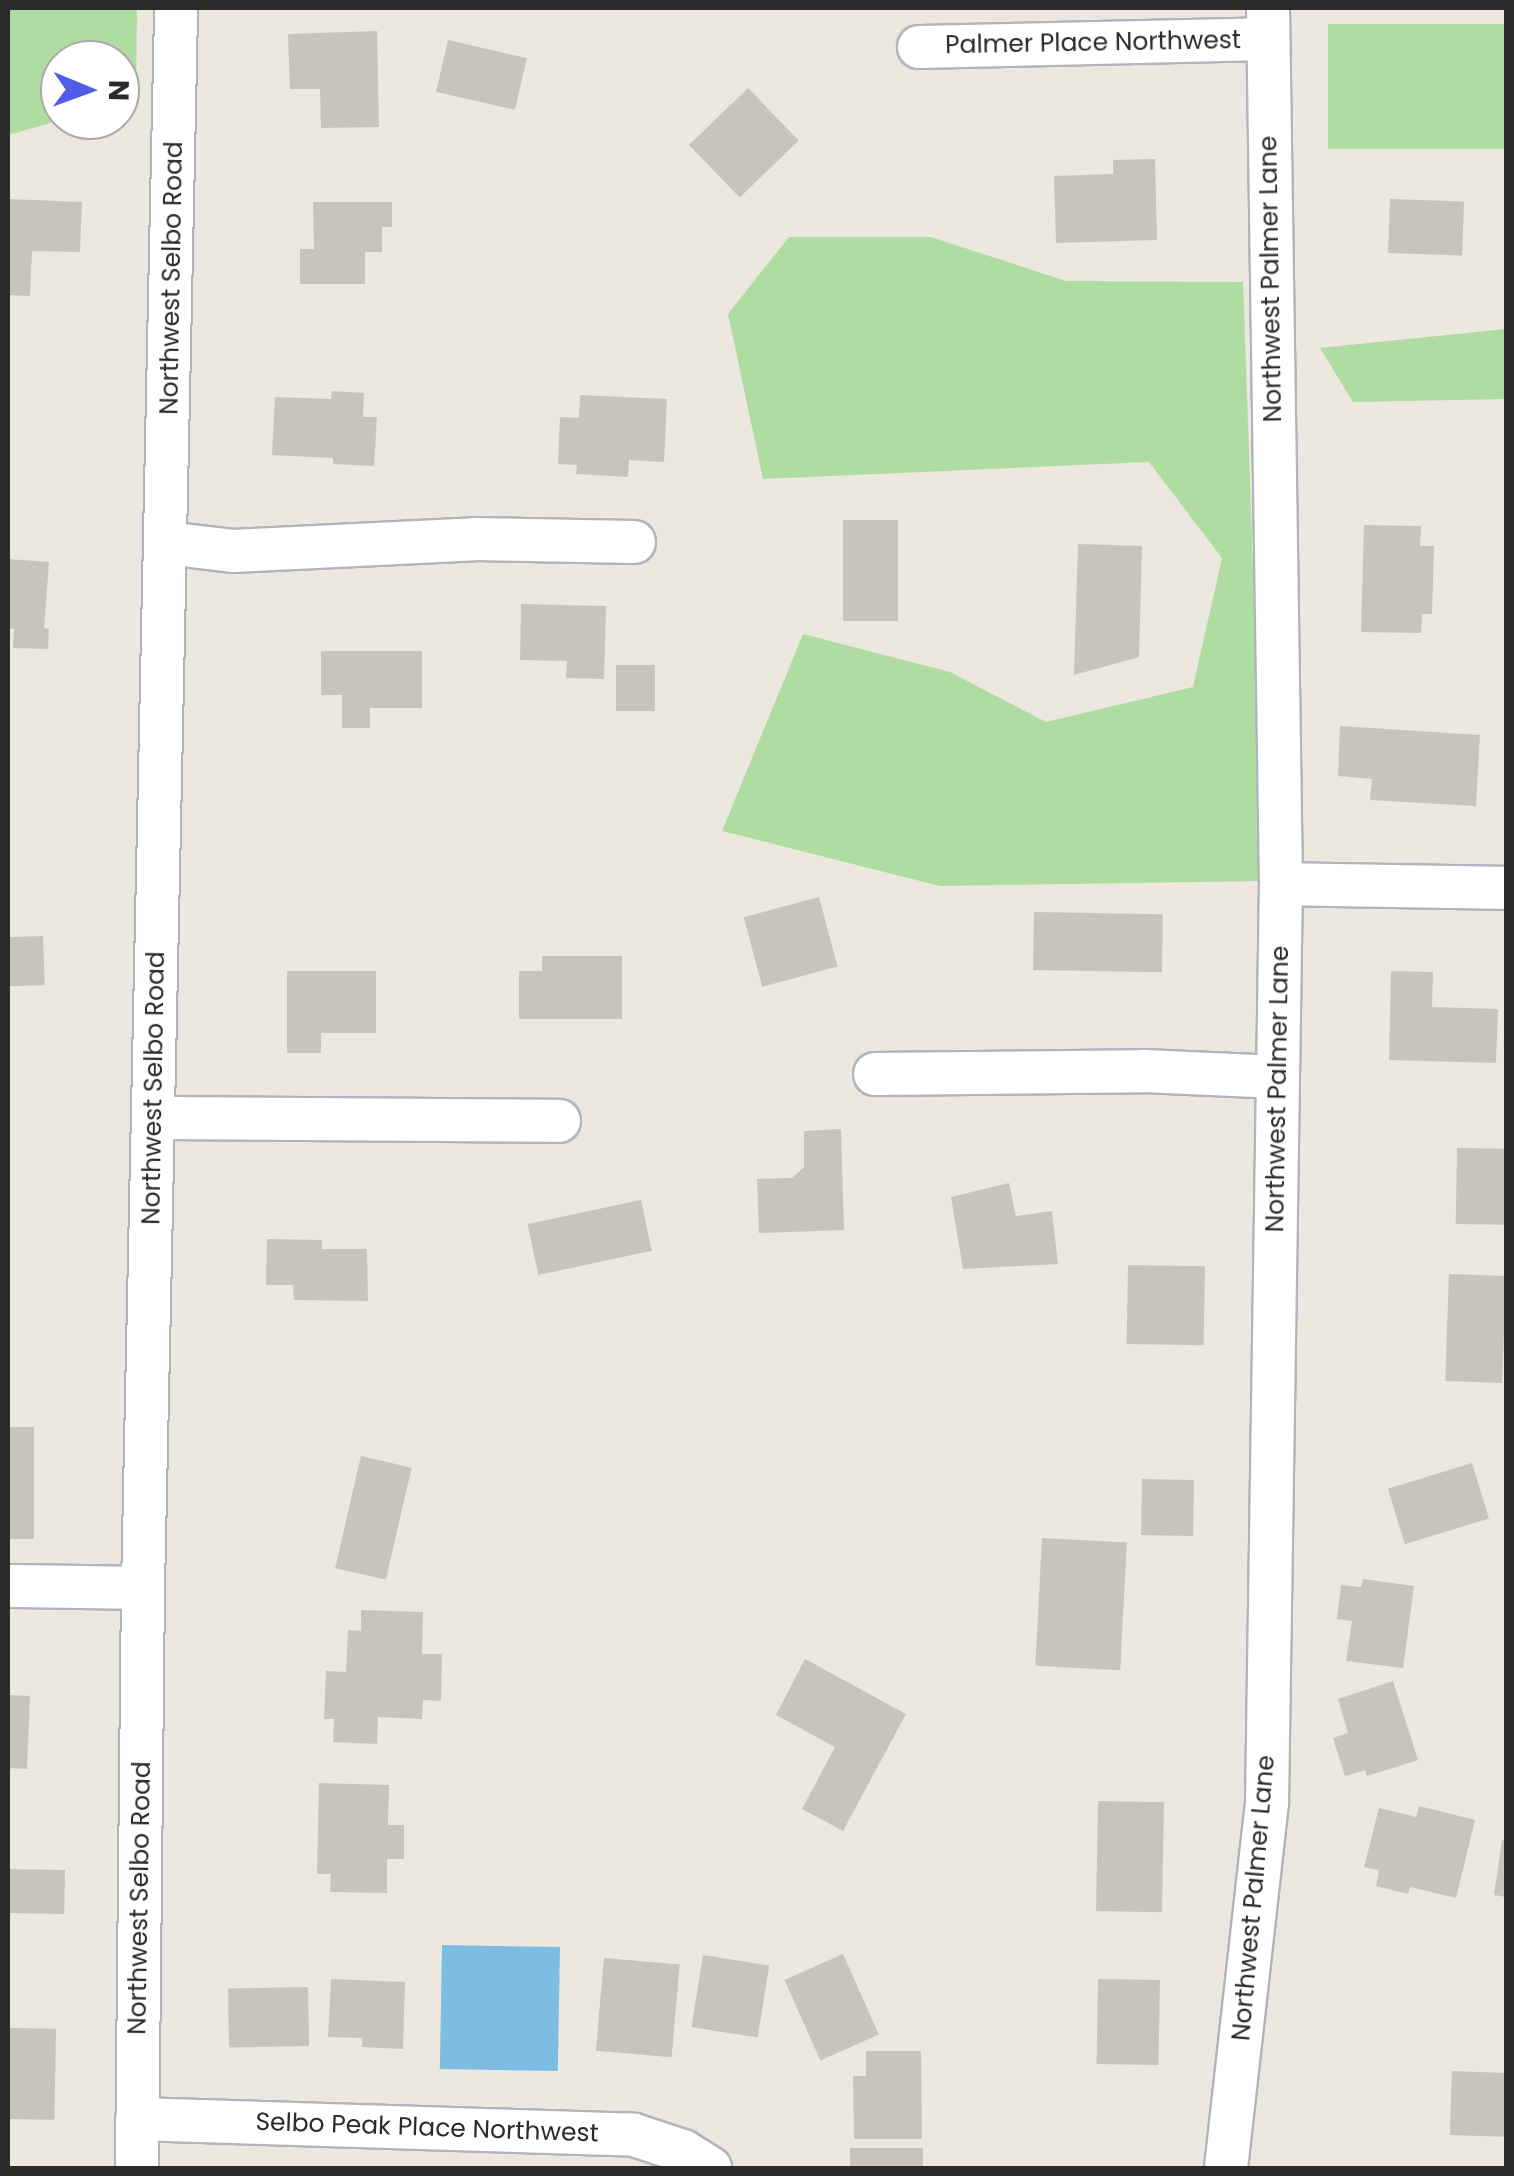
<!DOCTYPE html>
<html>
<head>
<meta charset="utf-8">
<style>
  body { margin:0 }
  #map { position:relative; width:1514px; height:2176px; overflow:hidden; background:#ece7df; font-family:Poppins,sans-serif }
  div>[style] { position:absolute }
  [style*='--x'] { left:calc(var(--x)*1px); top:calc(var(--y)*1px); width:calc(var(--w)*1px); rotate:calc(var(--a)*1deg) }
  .green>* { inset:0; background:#afdca1; transform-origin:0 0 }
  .water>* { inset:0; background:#7dbde2; transform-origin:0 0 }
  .building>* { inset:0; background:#c7c4be; transform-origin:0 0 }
  .roads { filter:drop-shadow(2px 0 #b2b4bd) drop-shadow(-2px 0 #b2b4bd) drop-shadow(0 2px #b2b4bd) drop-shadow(0 -2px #b2b4bd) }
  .minor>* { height:42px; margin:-21px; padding:0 21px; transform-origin:21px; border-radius:21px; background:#fff }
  span { translate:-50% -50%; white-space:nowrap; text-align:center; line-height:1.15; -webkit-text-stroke:9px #fff; paint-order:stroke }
  .street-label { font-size:25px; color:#2b2b2b }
  .frame { position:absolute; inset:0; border:10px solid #2b2b2b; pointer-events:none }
  .north { position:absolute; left:40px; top:40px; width:100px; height:100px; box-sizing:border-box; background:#fff; border:2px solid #aaa; border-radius:50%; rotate:91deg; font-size:28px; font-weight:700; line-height:40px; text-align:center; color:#2b2b2b }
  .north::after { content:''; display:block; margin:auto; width:35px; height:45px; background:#505ce8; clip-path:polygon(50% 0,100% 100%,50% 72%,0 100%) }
</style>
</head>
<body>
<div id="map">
  <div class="green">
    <div style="clip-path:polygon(8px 8px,137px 8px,136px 93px,120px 99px,120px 60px,60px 60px,61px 120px,8px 135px)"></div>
    <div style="left:1328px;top:24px;width:178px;height:125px"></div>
    <div style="clip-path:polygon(789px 237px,931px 237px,1066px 281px,1243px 282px,1264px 881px,940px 886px,722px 831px,803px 634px,950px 672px,1046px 722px,1193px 687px,1222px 558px,1149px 462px,763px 479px,728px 314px)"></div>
    <div style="clip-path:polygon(1506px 329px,1506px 399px,1353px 402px,1320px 348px)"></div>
  </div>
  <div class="water">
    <div style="left:442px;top:1945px;width:118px;height:124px;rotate:1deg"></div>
  </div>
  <div class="building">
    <div style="clip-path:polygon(377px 31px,379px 127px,321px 128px,320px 89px,290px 89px,288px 34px)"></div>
    <div style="left:448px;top:40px;width:81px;height:53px;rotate:13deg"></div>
    <div style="left:748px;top:88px;width:73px;height:82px;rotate:46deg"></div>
    <div style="clip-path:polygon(1155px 159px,1157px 240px,1056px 243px,1054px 176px,1113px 174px,1113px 160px)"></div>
    <div style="clip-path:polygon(8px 199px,82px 202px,80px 252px,32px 251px,30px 296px,8px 295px)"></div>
    <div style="left:1390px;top:199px;width:74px;height:54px;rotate:2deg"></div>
    <div style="clip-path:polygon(313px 202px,392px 202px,392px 227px,382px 227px,382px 252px,365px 252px,365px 284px,300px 284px,300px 249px,314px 249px)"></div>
    <div style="clip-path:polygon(332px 391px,364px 393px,363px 417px,377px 417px,374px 466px,333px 464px,333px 458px,272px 455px,275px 397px,331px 399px)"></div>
    <div style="clip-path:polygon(580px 395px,667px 399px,664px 462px,629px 460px,628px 477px,576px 474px,577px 465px,558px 464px,560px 417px,579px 418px)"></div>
    <div style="left:843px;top:520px;width:55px;height:101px"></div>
    <div style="clip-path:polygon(1364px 525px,1421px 526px,1420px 546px,1434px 546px,1432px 614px,1422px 614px,1421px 633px,1361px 632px)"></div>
    <div style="clip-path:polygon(1078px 544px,1142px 546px,1139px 657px,1074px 675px)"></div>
    <div style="clip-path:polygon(8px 559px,49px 562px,44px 628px,49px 629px,48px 649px,13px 648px,14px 629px,8px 629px)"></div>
    <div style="clip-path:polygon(521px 604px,606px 606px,604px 679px,566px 678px,567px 661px,520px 660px)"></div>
    <div style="clip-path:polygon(321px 651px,422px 651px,422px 708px,370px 708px,370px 728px,342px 728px,342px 695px,321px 695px)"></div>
    <div style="left:655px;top:665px;width:46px;height:39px;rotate:90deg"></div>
    <div style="clip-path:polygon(1340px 726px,1480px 735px,1476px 806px,1370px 800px,1372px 779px,1338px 776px)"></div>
    <div style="left:819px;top:897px;width:72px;height:78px;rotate:75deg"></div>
    <div style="left:1034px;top:912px;width:129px;height:58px;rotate:1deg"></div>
    <div style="left:43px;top:936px;width:49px;height:35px;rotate:88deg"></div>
    <div style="clip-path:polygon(542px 956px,622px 956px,622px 1019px,519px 1019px,519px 971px,542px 971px)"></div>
    <div style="clip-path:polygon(287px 971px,376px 971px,376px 1033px,321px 1033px,321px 1053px,287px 1053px)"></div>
    <div style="clip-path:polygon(1391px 971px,1433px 972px,1432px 1007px,1498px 1009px,1496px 1063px,1389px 1060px)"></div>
    <div style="clip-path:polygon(841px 1129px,844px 1230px,759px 1233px,757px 1179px,792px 1178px,804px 1167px,804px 1131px)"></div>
    <div style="left:1457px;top:1148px;width:49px;height:76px;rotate:1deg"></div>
    <div style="clip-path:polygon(1009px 1183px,1016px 1216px,1052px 1211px,1058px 1264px,963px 1269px,951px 1197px)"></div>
    <div style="left:641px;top:1200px;width:52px;height:116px;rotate:78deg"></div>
    <div style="clip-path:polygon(267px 1239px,322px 1240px,322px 1249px,367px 1249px,368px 1301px,294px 1300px,293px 1285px,266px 1285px)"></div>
    <div style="left:1128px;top:1265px;width:77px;height:79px;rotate:1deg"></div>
    <div style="left:1449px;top:1274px;width:57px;height:107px;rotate:2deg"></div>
    <div style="left:8px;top:1427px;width:26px;height:112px"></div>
    <div style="left:361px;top:1456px;width:52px;height:115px;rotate:13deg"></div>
    <div style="left:1472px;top:1463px;width:58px;height:88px;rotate:73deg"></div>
    <div style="left:1142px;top:1479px;width:52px;height:56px;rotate:1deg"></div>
    <div style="left:1042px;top:1538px;width:85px;height:128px;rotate:3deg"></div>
    <div style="clip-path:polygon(1363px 1579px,1414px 1586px,1403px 1668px,1346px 1661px,1352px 1621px,1337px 1619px,1341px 1585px,1361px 1587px)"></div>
    <div style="clip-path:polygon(361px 1610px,423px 1612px,422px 1654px,442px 1654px,441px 1701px,423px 1700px,422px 1719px,378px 1717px,377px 1744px,333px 1742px,334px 1719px,324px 1719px,326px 1671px,346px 1672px,348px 1630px,361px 1631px)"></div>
    <div style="clip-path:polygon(805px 1659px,906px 1714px,843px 1831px,802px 1809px,835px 1747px,776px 1715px)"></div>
    <div style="clip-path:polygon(1393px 1681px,1418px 1760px,1367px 1776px,1365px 1770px,1345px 1776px,1333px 1738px,1348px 1733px,1338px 1699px)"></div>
    <div style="clip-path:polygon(8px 1695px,30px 1696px,27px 1769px,8px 1768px)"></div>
    <div style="clip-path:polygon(319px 1783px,389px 1785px,388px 1825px,404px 1825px,404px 1859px,387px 1859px,387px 1893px,330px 1892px,331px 1874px,317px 1874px)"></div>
    <div style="left:1098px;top:1801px;width:66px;height:110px;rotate:1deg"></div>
    <div style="clip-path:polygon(1419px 1806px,1475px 1820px,1456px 1898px,1410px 1887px,1408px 1894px,1376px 1886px,1379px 1870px,1364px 1867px,1379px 1808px,1416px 1817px)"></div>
    <div style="clip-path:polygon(1502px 1840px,1506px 1841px,1506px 1897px,1494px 1895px)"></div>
    <div style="left:8px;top:1869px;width:57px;height:44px;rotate:1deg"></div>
    <div style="left:843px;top:1954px;width:88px;height:64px;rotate:66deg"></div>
    <div style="left:703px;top:1955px;width:67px;height:73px;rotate:9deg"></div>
    <div style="left:604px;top:1958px;width:76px;height:93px;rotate:5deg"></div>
    <div style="clip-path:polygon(331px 1979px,405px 1982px,403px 2049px,362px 2047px,362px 2038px,328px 2037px)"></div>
    <div style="left:1098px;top:1979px;width:62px;height:85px;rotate:1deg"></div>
    <div style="left:308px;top:1987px;width:59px;height:80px;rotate:89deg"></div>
    <div style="left:8px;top:2028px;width:48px;height:91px;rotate:1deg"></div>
    <div style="clip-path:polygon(866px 2051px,921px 2051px,922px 2139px,854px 2139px,853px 2076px,866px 2076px)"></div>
    <div style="left:1452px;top:2071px;width:54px;height:64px;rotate:2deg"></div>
    <div style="left:850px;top:2148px;width:73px;height:20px"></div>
  </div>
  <div class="roads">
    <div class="minor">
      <div style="--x:919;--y:47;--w:348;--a:-1.3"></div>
      <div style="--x:166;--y:543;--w:67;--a:6.8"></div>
      <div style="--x:233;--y:551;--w:242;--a:-2.8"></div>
      <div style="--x:475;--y:539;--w:159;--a:1.1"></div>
      <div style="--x:1281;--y:884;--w:225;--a:1"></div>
      <div style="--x:875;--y:1074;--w:269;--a:-0.6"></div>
      <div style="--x:1144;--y:1071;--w:134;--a:2.6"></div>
      <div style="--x:153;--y:1118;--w:406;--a:0.4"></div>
      <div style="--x:8;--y:1586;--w:135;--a:0.8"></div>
      <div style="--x:137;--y:2119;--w:497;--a:1.8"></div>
      <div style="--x:634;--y:2135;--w:52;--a:18.1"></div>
      <div style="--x:683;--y:2151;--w:32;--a:32"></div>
      <div style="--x:137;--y:2168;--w:580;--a:-89.41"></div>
      <div style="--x:143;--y:1588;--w:1580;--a:-88.8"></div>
      <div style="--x:1226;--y:2168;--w:367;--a:-83.6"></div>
      <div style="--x:1267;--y:1803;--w:919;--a:-89.13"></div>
      <div style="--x:1281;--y:884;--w:876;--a:-90.85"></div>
    </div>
  </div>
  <div class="street-label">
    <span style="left:1093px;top:43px;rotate:-1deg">Palmer Place Northwest</span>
    <span style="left:172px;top:278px;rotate:-89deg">Northwest Selbo Road</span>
    <span style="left:1271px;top:279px;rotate:-91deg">Northwest Palmer Lane</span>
    <span style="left:154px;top:1088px;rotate:-89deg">Northwest Selbo Road</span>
    <span style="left:1278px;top:1089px;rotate:-89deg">Northwest Palmer Lane</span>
    <span style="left:140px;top:1898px;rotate:-89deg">Northwest Selbo Road</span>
    <span style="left:1254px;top:1898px;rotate:-85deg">Northwest Palmer Lane</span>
    <span style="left:427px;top:2128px;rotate:2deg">Selbo Peak Place Northwest</span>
  </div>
  <div class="frame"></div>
  <div class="north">N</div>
</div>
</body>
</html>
